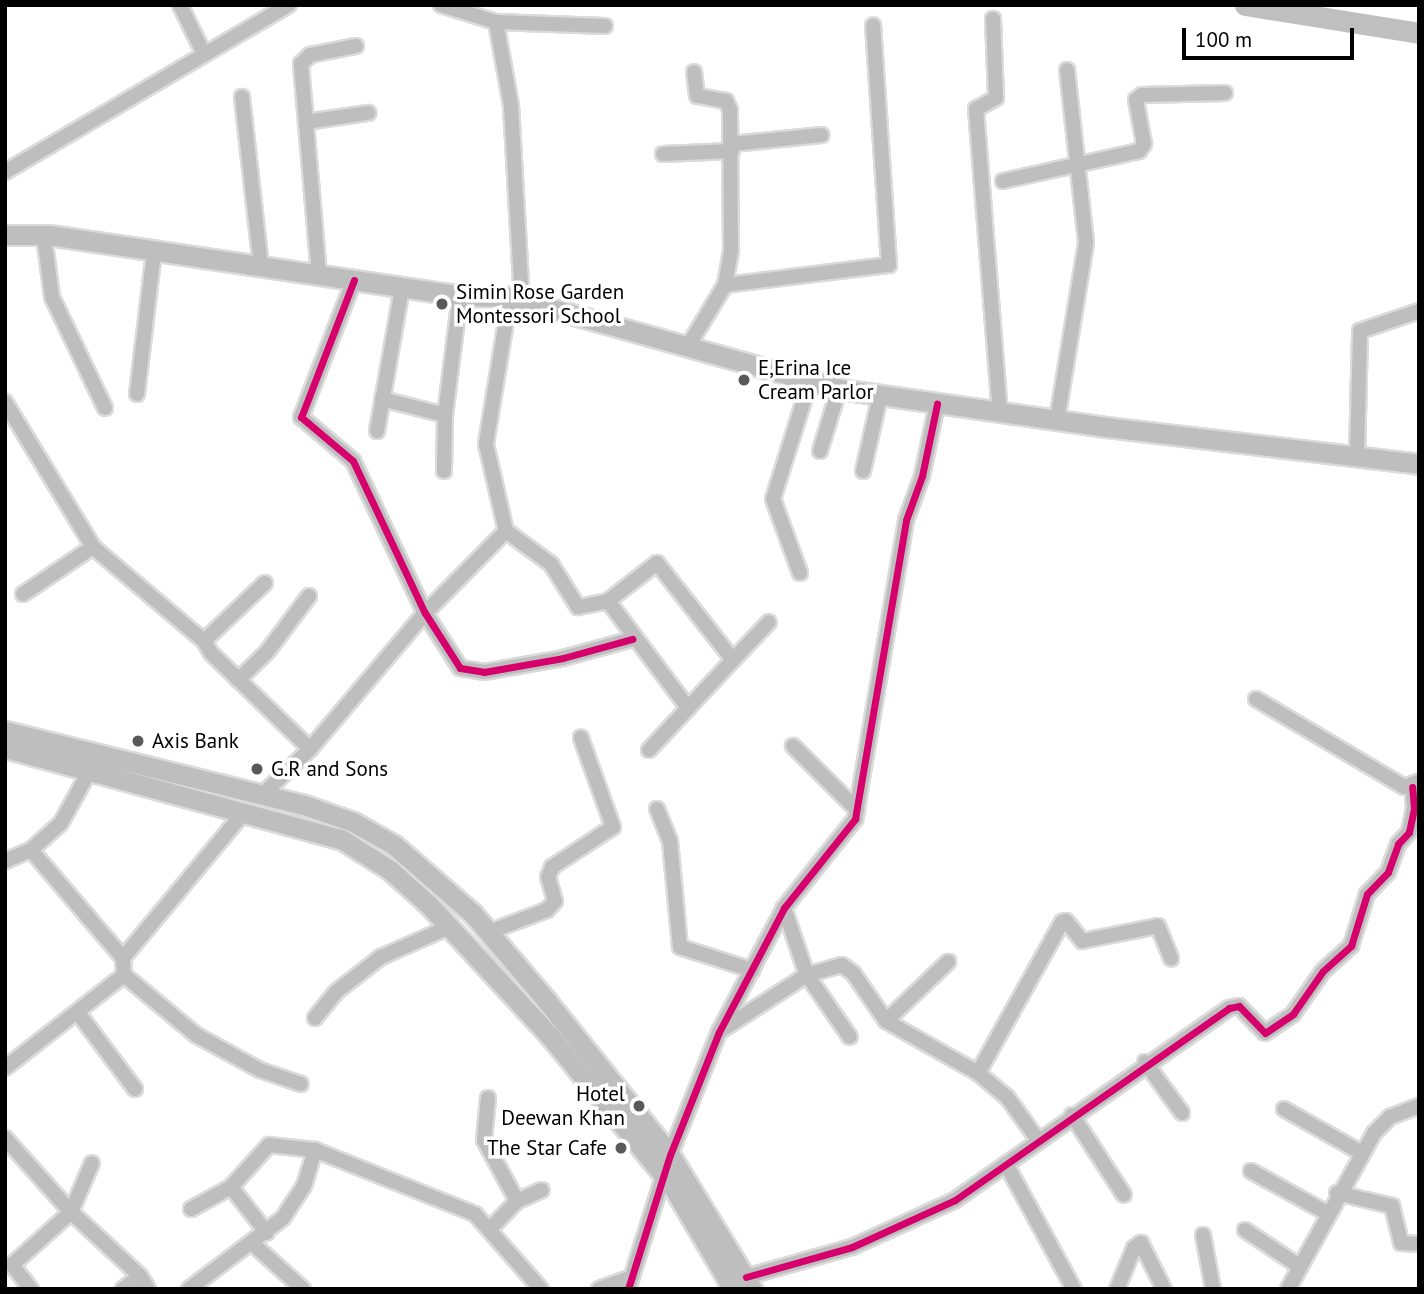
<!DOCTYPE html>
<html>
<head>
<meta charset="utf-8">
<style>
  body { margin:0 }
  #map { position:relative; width:1424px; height:1294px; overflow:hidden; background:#fff; font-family:"PT Sans",sans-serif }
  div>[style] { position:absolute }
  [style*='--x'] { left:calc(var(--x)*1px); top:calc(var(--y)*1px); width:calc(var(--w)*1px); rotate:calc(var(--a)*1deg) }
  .river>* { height:21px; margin:-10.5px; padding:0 10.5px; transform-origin:10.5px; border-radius:10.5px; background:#bfbfbf }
  .roads { filter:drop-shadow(2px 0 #dbdbdb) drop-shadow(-2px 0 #dbdbdb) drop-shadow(0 2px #dbdbdb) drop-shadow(0 -2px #dbdbdb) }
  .minor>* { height:14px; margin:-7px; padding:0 7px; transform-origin:7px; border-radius:7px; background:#bebebe }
  .major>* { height:19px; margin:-9.5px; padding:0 9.5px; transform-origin:9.5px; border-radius:9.5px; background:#bebebe }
  .cycleway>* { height:7px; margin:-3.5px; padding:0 3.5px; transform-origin:3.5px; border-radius:3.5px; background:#d6006c }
  .dots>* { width:19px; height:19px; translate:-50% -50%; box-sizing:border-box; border:4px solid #fff; border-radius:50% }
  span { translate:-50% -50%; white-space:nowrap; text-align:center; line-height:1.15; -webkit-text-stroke:7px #fff; paint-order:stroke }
  .poi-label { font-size:21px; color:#000 }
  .left { translate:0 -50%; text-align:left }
  .right { translate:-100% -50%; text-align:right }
  .frame { position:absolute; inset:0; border:7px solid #000; pointer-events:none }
  .scale { position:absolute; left:1182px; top:28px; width:172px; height:32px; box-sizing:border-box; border:4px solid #000; border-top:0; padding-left:9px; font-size:21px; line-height:24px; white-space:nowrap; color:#000; -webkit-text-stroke:5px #fff; paint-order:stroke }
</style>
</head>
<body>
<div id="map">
  <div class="river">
    <div style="--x:1245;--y:5;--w:176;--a:9.1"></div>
  </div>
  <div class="roads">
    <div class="minor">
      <div style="--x:180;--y:5;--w:55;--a:63.9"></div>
      <div style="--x:441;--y:5;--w:58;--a:17.2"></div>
      <div style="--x:496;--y:22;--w:84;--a:79.8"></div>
      <div style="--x:511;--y:105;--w:197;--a:86.8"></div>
      <div style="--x:993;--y:19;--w:79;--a:87.8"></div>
      <div style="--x:996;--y:98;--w:23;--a:151"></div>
      <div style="--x:976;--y:109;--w:304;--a:85.5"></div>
      <div style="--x:496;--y:22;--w:109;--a:2.1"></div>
      <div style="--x:242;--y:97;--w:171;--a:83.6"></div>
      <div style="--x:306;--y:122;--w:63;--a:-8.3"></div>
      <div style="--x:732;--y:144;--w:90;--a:-5.7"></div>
      <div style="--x:663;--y:154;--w:69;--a:-2.5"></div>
      <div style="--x:5;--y:172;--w:329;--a:-30.5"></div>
      <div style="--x:1003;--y:181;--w:139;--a:-12.4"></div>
      <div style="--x:1139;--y:151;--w:9;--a:-54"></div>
      <div style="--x:1144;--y:144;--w:45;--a:-100.3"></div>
      <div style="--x:1136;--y:100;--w:8;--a:-40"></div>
      <div style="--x:1142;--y:95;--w:83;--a:-1.4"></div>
      <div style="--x:44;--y:236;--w:62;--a:82.5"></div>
      <div style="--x:52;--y:297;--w:123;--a:64.5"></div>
      <div style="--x:319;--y:275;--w:212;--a:-94.9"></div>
      <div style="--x:301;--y:64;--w:13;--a:-45"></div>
      <div style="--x:310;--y:55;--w:47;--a:-11.1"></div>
      <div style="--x:354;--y:280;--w:147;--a:111.1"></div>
      <div style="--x:301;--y:417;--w:68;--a:40.2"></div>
      <div style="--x:353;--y:461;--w:168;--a:64.7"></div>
      <div style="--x:425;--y:613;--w:65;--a:57.5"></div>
      <div style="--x:460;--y:668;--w:24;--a:9"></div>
      <div style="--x:484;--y:672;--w:80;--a:-10"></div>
      <div style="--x:563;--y:658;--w:72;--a:-15.4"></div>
      <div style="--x:725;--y:285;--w:165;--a:-7"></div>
      <div style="--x:889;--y:265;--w:240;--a:-93.8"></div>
      <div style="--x:510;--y:297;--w:149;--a:99.3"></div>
      <div style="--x:486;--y:444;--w:89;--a:77.1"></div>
      <div style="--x:506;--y:531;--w:56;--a:36.3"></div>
      <div style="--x:551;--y:564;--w:51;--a:57.9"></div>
      <div style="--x:578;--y:607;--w:31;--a:-11"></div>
      <div style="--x:608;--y:601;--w:62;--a:-37.8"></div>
      <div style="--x:657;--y:563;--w:123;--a:51.9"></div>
      <div style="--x:733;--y:660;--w:52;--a:-46.5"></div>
      <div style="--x:687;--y:348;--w:74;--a:-58.9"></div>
      <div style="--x:725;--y:285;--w:36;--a:-80"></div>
      <div style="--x:731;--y:250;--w:140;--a:-90.4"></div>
      <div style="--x:730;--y:110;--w:10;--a:-114"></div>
      <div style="--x:726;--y:101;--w:29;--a:-170"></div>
      <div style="--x:697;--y:96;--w:24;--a:-97"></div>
      <div style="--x:137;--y:394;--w:144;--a:-83.2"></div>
      <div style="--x:382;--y:399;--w:65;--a:14.3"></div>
      <div style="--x:5;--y:402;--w:170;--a:58.7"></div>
      <div style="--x:93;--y:547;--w:145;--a:40.3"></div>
      <div style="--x:204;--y:641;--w:14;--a:60"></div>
      <div style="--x:211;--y:653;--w:138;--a:44.1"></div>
      <div style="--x:1057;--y:420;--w:180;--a:-80.7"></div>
      <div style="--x:1086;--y:242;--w:173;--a:-96.3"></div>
      <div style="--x:377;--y:431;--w:145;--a:-80.1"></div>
      <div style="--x:820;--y:451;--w:65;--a:-73"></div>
      <div style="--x:1357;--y:457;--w:126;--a:-88.6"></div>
      <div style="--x:1360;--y:331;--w:62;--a:-18.7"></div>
      <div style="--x:444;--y:471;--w:56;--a:-89"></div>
      <div style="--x:445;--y:415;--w:120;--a:-82.8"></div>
      <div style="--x:863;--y:471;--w:77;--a:-77.2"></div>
      <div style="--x:800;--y:573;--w:79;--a:-110"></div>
      <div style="--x:773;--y:499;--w:124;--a:-72.6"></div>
      <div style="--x:23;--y:594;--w:84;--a:-33.9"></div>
      <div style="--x:608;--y:601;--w:134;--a:53.2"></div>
      <div style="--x:204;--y:641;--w:84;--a:-43.6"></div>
      <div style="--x:238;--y:680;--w:40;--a:-44"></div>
      <div style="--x:267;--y:652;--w:70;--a:-53.1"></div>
      <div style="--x:1256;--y:699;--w:172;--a:30.7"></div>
      <div style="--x:1404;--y:787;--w:15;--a:-20"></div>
      <div style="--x:793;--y:746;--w:91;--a:45"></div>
      <div style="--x:649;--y:750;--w:123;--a:-47"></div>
      <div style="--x:261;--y:796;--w:68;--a:-43.8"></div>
      <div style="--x:310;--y:749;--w:178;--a:-49.8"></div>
      <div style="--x:425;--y:613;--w:115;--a:-45.4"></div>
      <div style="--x:657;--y:809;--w:35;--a:68"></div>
      <div style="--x:670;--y:841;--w:106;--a:84.6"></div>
      <div style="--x:680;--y:947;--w:76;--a:17.7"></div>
      <div style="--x:31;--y:850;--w:142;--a:49.6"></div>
      <div style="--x:123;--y:958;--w:191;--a:-50.3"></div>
      <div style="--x:5;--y:861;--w:28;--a:-23"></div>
      <div style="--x:31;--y:850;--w:40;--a:-42"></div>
      <div style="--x:61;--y:823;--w:60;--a:-61.3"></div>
      <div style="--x:784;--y:908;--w:71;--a:71.1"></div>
      <div style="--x:807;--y:975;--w:75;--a:55.3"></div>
      <div style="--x:489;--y:932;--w:62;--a:-20.8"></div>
      <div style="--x:547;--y:910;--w:12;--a:-48"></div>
      <div style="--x:555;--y:901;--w:25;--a:-106"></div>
      <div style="--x:548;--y:877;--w:11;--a:-68"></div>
      <div style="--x:552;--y:867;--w:73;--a:-33.3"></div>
      <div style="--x:613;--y:827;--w:95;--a:-109.8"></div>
      <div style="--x:123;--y:958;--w:17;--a:87"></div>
      <div style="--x:124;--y:975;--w:94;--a:39.8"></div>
      <div style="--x:196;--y:1035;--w:73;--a:28.7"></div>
      <div style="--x:260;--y:1070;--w:43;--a:18.9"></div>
      <div style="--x:78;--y:1013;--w:95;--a:53.1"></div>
      <div style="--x:315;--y:1018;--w:33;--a:-51"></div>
      <div style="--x:336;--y:992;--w:57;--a:-37.9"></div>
      <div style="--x:381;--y:957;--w:74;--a:-23.8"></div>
      <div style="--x:886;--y:1021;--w:86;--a:-43.6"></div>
      <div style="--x:720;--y:1031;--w:103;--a:-32.8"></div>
      <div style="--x:807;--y:975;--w:36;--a:-16"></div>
      <div style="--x:842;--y:965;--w:14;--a:36"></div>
      <div style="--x:853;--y:973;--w:58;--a:55.5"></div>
      <div style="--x:886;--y:1021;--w:106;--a:29.5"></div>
      <div style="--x:978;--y:1073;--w:38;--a:40"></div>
      <div style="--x:1007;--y:1097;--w:53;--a:54.2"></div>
      <div style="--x:1145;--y:1062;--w:63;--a:54"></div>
      <div style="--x:5;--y:1068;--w:151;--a:-38"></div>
      <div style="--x:978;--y:1073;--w:173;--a:-60.9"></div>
      <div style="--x:1062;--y:922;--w:4;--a:-14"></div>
      <div style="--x:1066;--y:921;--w:26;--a:51"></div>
      <div style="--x:1082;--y:941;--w:77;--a:-11.2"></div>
      <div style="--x:1158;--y:926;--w:35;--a:68"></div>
      <div style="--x:488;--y:1098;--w:42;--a:95.4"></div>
      <div style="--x:484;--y:1140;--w:69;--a:61.6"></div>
      <div style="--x:1284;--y:1109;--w:87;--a:29.5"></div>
      <div style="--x:1072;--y:1115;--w:95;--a:57"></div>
      <div style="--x:5;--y:1138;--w:99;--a:48.3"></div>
      <div style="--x:71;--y:1212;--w:94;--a:42.8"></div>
      <div style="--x:140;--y:1276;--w:15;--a:58"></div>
      <div style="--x:1006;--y:1164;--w:142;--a:61.5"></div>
      <div style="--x:1251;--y:1171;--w:87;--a:28.9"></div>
      <div style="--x:231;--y:1187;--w:58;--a:52"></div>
      <div style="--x:1337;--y:1193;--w:57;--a:13.3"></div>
      <div style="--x:1392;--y:1206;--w:38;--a:76"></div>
      <div style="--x:1401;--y:1243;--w:18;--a:3"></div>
      <div style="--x:191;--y:1209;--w:46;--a:-28.8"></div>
      <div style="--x:231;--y:1187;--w:57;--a:-47.9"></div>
      <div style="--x:269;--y:1145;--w:46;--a:6.2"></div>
      <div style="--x:315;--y:1150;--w:172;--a:21.8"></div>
      <div style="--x:475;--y:1214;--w:100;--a:48.7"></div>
      <div style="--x:491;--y:1228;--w:37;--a:-46"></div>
      <div style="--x:517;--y:1201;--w:27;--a:-24"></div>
      <div style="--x:1245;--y:1230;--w:65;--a:33.7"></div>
      <div style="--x:1203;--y:1235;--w:55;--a:79.5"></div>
      <div style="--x:253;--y:1244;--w:67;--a:42"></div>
      <div style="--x:746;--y:1277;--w:110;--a:-15.8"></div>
      <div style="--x:852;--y:1247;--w:113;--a:-24.5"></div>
      <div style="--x:955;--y:1200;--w:335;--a:-35"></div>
      <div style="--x:1229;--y:1008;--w:10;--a:-11"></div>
      <div style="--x:1239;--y:1006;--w:37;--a:46"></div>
      <div style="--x:1265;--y:1033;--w:34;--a:-34"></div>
      <div style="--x:1293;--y:1014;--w:52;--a:-55.1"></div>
      <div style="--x:1323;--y:971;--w:38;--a:-42"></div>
      <div style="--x:1351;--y:946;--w:54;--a:-72.9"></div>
      <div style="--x:1367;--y:894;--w:30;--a:-46"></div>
      <div style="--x:1388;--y:872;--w:30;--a:-70"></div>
      <div style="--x:1398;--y:844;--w:16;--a:-47"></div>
      <div style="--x:1409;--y:832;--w:25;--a:-78"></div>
      <div style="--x:1414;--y:808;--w:21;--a:-95"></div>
      <div style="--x:31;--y:1289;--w:31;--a:-128"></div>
      <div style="--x:12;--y:1265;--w:79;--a:-41.9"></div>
      <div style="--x:71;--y:1212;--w:53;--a:-66.8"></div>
      <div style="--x:123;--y:1289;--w:21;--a:-37"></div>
      <div style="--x:189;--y:1289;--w:118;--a:-37.1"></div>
      <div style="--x:283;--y:1218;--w:38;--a:-57"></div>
      <div style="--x:304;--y:1186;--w:38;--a:-73"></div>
      <div style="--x:599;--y:1289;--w:32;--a:-20"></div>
      <div style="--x:628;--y:1289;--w:140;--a:-72.6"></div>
      <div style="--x:670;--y:1155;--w:132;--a:-68.3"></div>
      <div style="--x:719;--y:1032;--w:140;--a:-62.3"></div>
      <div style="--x:784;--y:908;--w:114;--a:-51.4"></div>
      <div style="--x:855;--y:819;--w:303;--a:-80.3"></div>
      <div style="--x:906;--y:520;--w:47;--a:-70"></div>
      <div style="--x:922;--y:476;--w:74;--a:-78.2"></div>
      <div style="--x:1117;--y:1289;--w:44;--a:-67.5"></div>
      <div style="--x:1134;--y:1248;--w:9;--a:-36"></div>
      <div style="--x:1141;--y:1243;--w:51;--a:63.4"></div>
      <div style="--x:1288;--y:1289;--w:178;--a:-61.1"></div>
      <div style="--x:1374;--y:1133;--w:23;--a:-45"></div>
      <div style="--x:1390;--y:1117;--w:31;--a:-21"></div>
    </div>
    <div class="major">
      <div style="--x:5;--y:235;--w:44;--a:0"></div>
      <div style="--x:49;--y:235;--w:416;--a:8.4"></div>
      <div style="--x:460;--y:296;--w:50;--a:1.1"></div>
      <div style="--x:510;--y:297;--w:342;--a:15.6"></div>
      <div style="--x:839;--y:389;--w:270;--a:8.1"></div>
      <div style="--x:1106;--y:427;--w:315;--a:6.7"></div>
      <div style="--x:5;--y:731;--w:311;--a:13.9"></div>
      <div style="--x:307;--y:806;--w:49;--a:19.2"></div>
      <div style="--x:353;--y:822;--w:47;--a:29.3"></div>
      <div style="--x:394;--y:845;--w:105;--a:41.1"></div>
      <div style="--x:473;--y:914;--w:113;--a:49.7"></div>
      <div style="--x:546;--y:1000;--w:198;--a:51.3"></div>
      <div style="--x:670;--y:1155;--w:157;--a:58.5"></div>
      <div style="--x:5;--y:748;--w:348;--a:15.2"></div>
      <div style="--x:341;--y:839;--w:58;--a:32.3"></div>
      <div style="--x:390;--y:870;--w:52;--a:41.9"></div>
      <div style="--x:429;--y:905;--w:178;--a:47.3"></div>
      <div style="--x:550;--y:1036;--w:195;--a:50.8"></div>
      <div style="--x:673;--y:1187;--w:118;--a:59.5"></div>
    </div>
  </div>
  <div class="cycleway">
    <div style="--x:354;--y:280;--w:147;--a:111.1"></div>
    <div style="--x:301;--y:417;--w:68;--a:40.2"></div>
    <div style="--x:353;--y:461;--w:168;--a:64.7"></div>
    <div style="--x:425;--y:613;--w:65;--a:57.5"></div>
    <div style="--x:460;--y:668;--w:24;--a:9"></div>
    <div style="--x:484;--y:672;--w:80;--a:-10"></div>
    <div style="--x:563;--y:658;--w:72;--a:-15.4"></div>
    <div style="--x:746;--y:1277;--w:110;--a:-15.8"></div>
    <div style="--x:852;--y:1247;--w:113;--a:-24.5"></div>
    <div style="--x:955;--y:1200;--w:335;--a:-35"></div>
    <div style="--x:1229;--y:1008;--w:10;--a:-11"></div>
    <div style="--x:1239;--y:1006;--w:37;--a:46"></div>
    <div style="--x:1265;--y:1033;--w:34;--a:-34"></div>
    <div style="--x:1293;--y:1014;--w:52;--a:-55.1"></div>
    <div style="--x:1323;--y:971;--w:38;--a:-42"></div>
    <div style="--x:1351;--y:946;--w:54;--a:-72.9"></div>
    <div style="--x:1367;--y:894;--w:30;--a:-46"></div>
    <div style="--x:1388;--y:872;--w:30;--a:-70"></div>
    <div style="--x:1398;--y:844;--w:16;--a:-47"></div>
    <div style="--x:1409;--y:832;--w:25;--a:-78"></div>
    <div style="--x:1414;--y:808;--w:21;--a:-95"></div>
    <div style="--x:628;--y:1289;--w:140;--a:-72.6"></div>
    <div style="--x:670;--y:1155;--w:132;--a:-68.3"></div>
    <div style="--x:719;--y:1032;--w:140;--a:-62.3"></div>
    <div style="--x:784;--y:908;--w:114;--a:-51.4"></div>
    <div style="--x:855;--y:819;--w:303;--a:-80.3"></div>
    <div style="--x:906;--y:520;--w:47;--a:-70"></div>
    <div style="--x:922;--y:476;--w:74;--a:-78.2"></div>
  </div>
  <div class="dots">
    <div style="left:442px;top:304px;background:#595959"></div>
    <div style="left:744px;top:380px;background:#595959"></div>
    <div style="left:138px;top:741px;background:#595959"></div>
    <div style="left:257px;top:769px;background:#595959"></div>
    <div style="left:639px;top:1106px;background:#595959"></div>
    <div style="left:621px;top:1148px;background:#595959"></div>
  </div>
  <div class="poi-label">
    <span class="left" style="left:456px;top:304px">Simin Rose Garden<br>Montessori School</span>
    <span class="left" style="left:758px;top:380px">E,Erina Ice<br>Cream Parlor</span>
    <span class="left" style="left:152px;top:741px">Axis Bank</span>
    <span class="left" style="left:271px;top:769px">G.R and Sons</span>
    <span class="right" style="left:625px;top:1106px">Hotel<br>Deewan Khan</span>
    <span class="right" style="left:607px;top:1148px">The Star Cafe</span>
  </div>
  <div class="frame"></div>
  <div class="scale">100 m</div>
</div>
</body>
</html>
